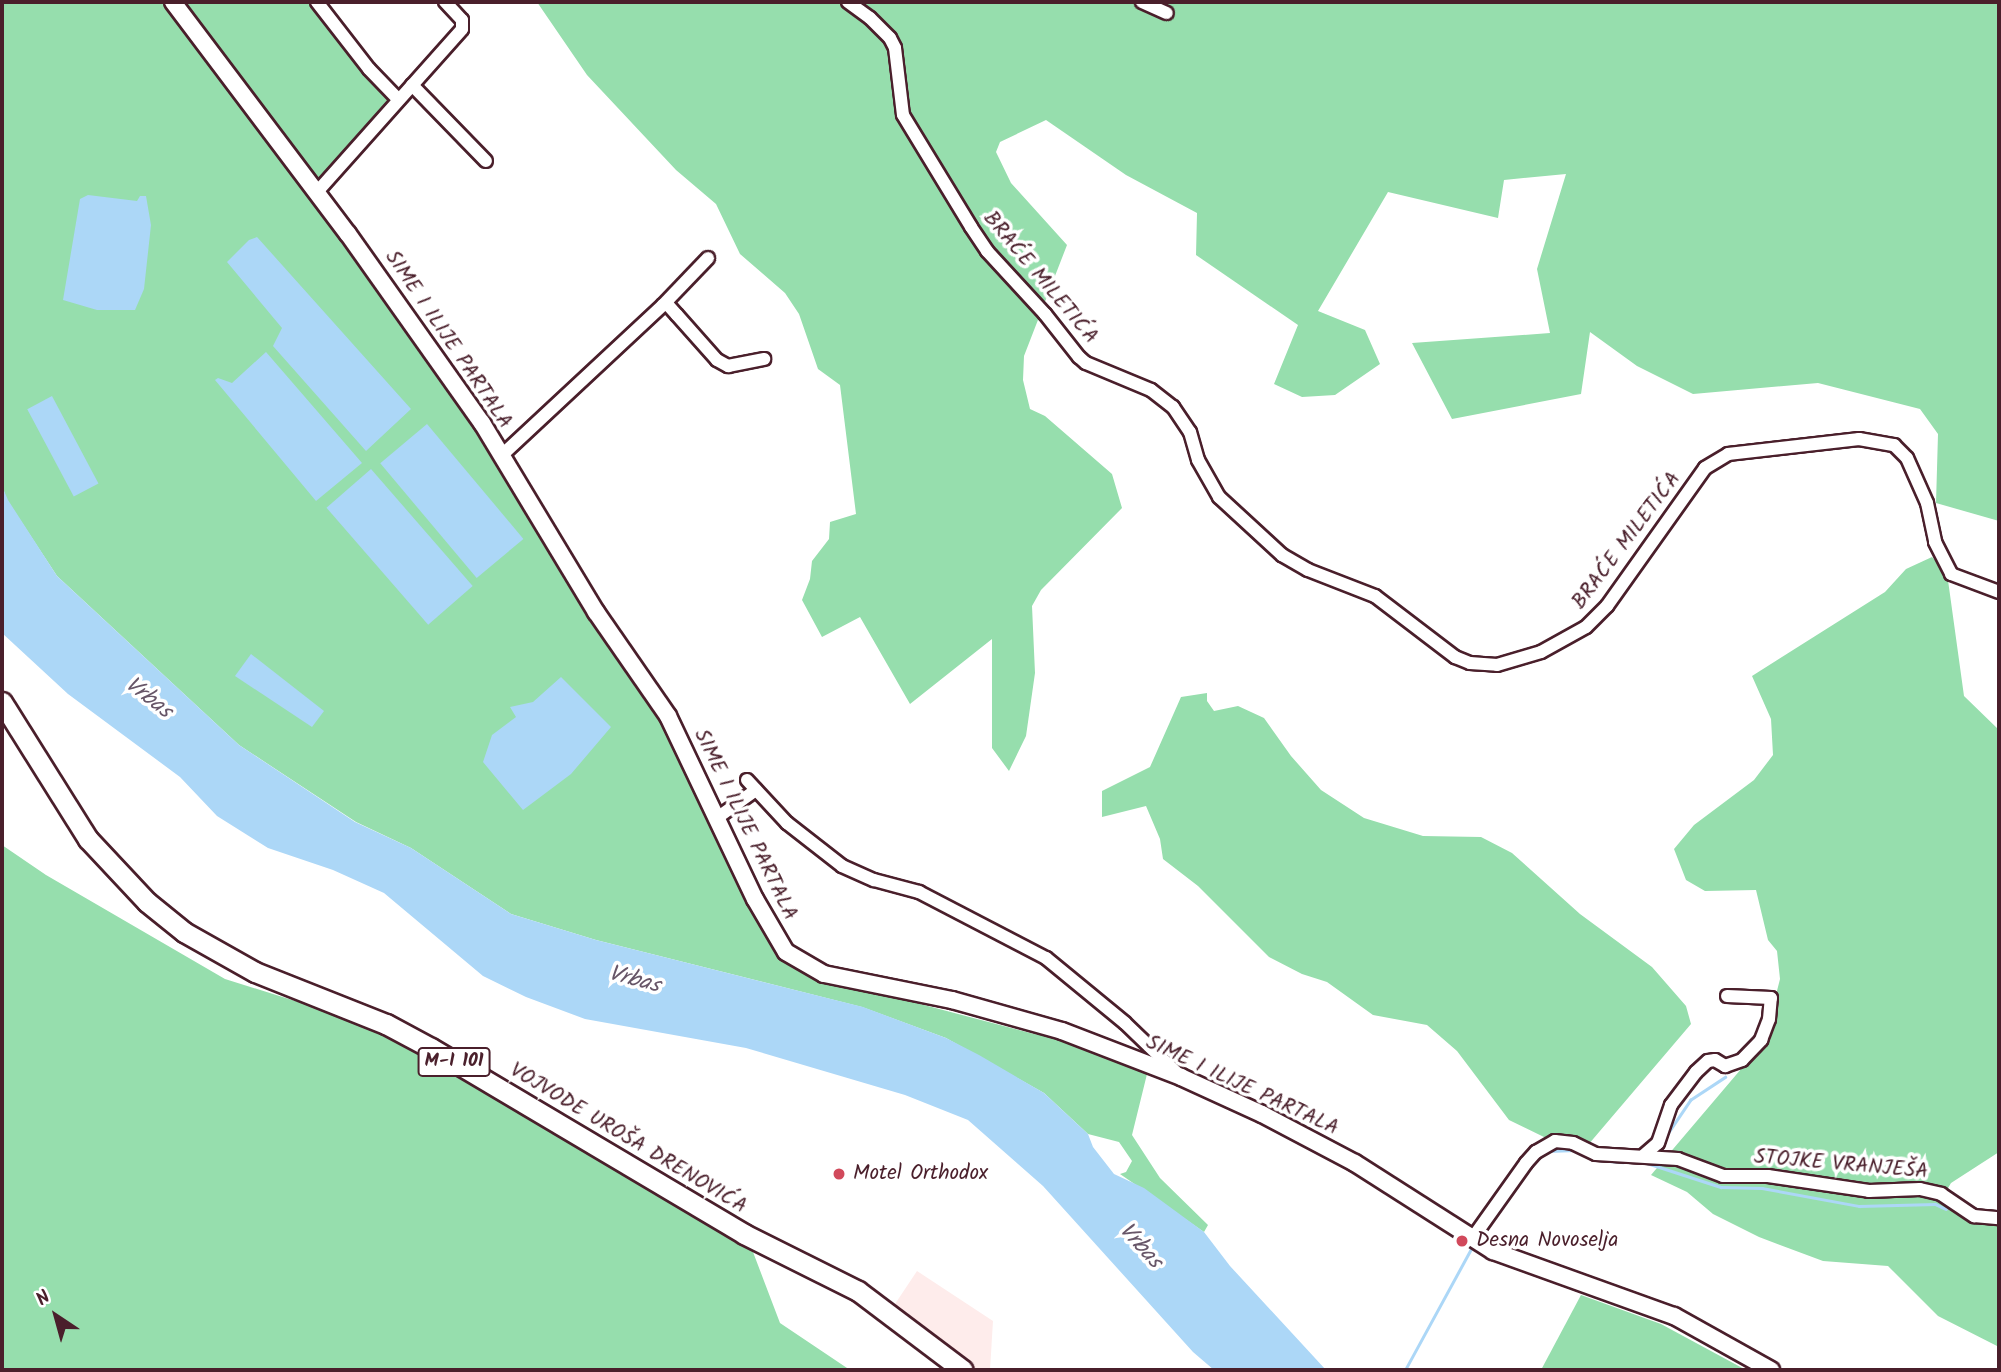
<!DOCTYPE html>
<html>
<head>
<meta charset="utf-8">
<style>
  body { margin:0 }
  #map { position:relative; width:2001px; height:1372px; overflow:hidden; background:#fff; font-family:Kalam,sans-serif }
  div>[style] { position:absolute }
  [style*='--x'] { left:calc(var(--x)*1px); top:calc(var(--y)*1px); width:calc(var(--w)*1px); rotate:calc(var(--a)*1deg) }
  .built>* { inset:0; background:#feeceb }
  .green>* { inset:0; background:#96dead }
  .water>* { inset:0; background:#acd7f7; transform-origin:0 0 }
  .stream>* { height:2.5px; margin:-1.25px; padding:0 1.25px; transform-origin:1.25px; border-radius:1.25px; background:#acd7f7 }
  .roads { filter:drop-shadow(2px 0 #4a1f2b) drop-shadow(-2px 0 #4a1f2b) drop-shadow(0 2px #4a1f2b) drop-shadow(0 -2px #4a1f2b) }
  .minor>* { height:12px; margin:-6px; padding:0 6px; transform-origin:6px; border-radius:6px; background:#fff }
  .tertiary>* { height:16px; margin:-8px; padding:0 8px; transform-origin:8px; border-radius:8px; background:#fff }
  .primary>* { height:19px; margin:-9.5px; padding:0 9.5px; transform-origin:9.5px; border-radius:9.5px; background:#fff }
  .dots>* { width:19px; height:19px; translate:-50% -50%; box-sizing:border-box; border:4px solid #fff; border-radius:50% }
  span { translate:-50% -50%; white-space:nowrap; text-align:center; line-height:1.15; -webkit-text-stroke:7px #fff; paint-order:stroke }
  .shield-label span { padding:2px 5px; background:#fff; border:2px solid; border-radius:5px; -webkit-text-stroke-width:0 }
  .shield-label { font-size:19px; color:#4a1f2b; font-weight:700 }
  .street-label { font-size:21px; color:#4a1f2b }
  .poi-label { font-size:21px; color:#4a1f2b }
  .left { translate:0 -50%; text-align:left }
  .water-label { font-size:23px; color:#675668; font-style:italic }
  .frame { position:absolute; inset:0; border:4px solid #4a1f2b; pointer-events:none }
  .north { position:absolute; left:21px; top:1281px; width:70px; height:70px; -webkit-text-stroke:5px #fff; paint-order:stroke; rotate:324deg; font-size:19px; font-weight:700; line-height:28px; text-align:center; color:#4a1f2b }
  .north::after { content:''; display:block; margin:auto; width:24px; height:32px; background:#4a1f2b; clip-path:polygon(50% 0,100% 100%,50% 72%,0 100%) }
</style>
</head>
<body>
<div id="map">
  <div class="built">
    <div style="clip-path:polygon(917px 1271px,993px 1321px,990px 1370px,972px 1370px,895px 1304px)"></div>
  </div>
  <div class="green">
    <div style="clip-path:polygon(2px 2px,308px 2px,395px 102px,317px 192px,348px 234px,651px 692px,766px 921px,818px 977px,1034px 1034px,1064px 1039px,1148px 1070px,1132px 1135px,1160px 1178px,1208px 1225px,1204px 1232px,1120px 1174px,1126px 1172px,1132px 1161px,1119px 1142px,1088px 1134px,1044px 1093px,946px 1038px,862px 1007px,596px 940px,511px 914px,411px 848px,356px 822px,239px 745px,57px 576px,7px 500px,2px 486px)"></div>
    <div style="clip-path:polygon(537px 2px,1999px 2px,1999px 521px,1936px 503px,1938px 434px,1920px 409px,1818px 383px,1693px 394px,1637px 366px,1590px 332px,1581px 394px,1452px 419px,1412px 343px,1550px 333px,1537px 269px,1566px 174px,1504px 180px,1498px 218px,1388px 192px,1318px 311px,1365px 330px,1380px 364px,1335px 395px,1302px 397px,1274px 384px,1298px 325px,1196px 255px,1197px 213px,1126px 175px,1046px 120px,1000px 142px,996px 152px,1011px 183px,1067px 245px,1024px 356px,1023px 380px,1030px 409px,1045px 416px,1112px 474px,1122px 508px,1041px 590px,1032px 606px,1035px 673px,1026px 736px,1009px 771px,992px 748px,992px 639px,910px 704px,860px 617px,822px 637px,802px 600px,810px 579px,812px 561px,829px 539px,830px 522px,856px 514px,840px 385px,818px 369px,799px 314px,785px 293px,740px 254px,716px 204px,676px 170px,587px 75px)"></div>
    <div style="clip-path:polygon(1932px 557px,1947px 573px,1964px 696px,1999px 730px,1999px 1152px,1951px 1183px,1941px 1200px,1978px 1221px,1999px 1209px,1999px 1347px,1938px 1316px,1888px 1266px,1823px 1261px,1759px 1237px,1713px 1214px,1687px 1192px,1651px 1175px,1764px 1042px,1780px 979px,1777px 951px,1768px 940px,1756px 890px,1705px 891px,1686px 880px,1674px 849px,1694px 825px,1754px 780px,1773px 755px,1771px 719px,1752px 676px,1885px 592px,1906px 569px)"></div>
    <div style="clip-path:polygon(1207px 693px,1207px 701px,1214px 711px,1238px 706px,1264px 718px,1291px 756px,1321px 790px,1364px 818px,1423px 836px,1481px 837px,1512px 853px,1580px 914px,1652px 967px,1686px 1006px,1691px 1024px,1588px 1145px,1575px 1139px,1546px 1138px,1509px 1120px,1457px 1051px,1427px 1025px,1373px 1015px,1327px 982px,1302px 974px,1269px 957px,1198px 886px,1163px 859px,1160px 839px,1146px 806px,1102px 817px,1102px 791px,1150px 767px,1181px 697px)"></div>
    <div style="clip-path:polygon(2px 845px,46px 875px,225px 979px,378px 1027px,691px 1213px,753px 1252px,780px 1323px,850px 1370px,2px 1370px)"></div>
    <div style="clip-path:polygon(1581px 1295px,1661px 1324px,1746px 1370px,1541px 1370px)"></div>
  </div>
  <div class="water">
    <div style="clip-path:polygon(88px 195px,137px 201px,140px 196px,146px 196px,151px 225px,144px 289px,135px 310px,97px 310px,63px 300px,80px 199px)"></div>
    <div style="clip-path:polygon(257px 237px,411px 409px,366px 451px,273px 346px,282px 328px,227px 262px,249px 240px)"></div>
    <div style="clip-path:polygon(266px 352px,362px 463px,316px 501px,215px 380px,218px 378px,232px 383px)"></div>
    <div style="left:52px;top:396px;width:99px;height:28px;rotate:62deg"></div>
    <div style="left:427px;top:424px;width:150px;height:61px;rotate:50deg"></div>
    <div style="left:371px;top:469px;width:155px;height:59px;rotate:49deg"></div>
    <div style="clip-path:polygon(2px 486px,8px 500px,57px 576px,239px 745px,355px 822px,411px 848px,511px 914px,596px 940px,863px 1007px,946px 1038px,979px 1055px,1044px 1093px,1088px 1134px,1093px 1147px,1114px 1174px,1144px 1188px,1204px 1232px,1230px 1266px,1326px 1370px,1214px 1370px,1193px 1352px,1043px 1186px,968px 1120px,905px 1095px,746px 1048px,585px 1019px,526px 997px,483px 976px,384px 893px,333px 870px,268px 848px,217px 816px,180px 777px,68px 694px,2px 633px)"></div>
    <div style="clip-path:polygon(251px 654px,324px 711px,312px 727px,235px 676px)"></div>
    <div style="clip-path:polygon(561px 677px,611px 727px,571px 774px,523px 810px,483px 762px,492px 735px,516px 717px,510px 707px,533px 702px)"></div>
  </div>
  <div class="stream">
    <div style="--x:1668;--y:1133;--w:40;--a:-56"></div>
    <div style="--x:1690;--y:1100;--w:42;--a:-33.3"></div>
    <div style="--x:1548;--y:1151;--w:27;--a:-2"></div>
    <div style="--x:1575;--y:1150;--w:19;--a:28"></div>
    <div style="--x:1598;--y:1160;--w:25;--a:5"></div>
    <div style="--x:1647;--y:1163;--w:78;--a:18"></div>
    <div style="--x:1721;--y:1187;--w:41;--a:1.4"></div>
    <div style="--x:1762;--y:1188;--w:99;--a:10.5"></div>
    <div style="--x:1859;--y:1206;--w:76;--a:-1.5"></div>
    <div style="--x:1935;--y:1204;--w:12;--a:24"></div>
    <div style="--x:1405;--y:1370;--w:138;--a:-61.4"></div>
  </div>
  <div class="roads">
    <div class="minor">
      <div style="--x:317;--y:2;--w:85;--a:52.2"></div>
      <div style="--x:369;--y:69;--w:42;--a:46"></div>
      <div style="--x:848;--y:2;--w:27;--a:36"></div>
      <div style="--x:870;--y:18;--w:28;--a:45"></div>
      <div style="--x:890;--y:38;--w:11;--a:63"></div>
      <div style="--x:895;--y:48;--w:67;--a:83.2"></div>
      <div style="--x:903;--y:115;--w:131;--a:58.7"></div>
      <div style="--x:971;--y:227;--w:29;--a:56"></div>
      <div style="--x:987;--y:251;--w:86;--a:47.4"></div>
      <div style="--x:1045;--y:314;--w:55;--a:51.7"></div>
      <div style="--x:1079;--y:357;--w:9;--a:41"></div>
      <div style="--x:1086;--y:363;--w:70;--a:22.6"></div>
      <div style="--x:1151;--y:390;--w:28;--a:38"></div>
      <div style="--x:1173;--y:407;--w:30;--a:56"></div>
      <div style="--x:1190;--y:432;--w:29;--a:74"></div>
      <div style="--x:1198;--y:460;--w:43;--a:60.4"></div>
      <div style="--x:1219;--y:497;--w:86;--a:42.6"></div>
      <div style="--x:1282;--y:555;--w:30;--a:30"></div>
      <div style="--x:1308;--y:570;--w:72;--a:21.2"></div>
      <div style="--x:1375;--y:596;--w:101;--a:37.3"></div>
      <div style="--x:1455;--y:657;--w:16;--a:22"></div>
      <div style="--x:1470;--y:663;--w:27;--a:4"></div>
      <div style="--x:1497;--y:665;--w:46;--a:-16.5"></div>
      <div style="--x:1541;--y:652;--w:51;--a:-29.1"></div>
      <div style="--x:1586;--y:627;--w:30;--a:-45"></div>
      <div style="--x:1607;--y:606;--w:169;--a:-54.6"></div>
      <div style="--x:1705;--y:468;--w:27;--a:-31"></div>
      <div style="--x:1728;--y:454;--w:132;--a:-6.5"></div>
      <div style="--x:1859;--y:439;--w:36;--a:10"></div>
      <div style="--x:1894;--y:445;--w:18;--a:45"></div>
      <div style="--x:1907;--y:458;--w:49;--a:66"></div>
      <div style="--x:1927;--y:503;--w:40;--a:78"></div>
      <div style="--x:1935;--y:542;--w:36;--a:63"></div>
      <div style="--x:1951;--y:574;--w:51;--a:20.6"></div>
      <div style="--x:1142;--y:2;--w:27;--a:24"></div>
      <div style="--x:412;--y:85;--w:106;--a:45.8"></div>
      <div style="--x:317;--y:192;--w:218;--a:-48.3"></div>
      <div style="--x:462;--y:29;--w:9;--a:-90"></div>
      <div style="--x:462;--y:20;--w:25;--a:-133"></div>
      <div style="--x:663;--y:305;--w:65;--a:-46.2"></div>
      <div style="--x:501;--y:456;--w:221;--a:-43"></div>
      <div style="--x:663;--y:305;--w:5;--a:0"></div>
      <div style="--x:668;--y:305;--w:13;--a:48"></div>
      <div style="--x:677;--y:315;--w:60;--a:48.4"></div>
      <div style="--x:717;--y:360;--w:13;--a:29"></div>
      <div style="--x:728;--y:366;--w:37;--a:-11"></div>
      <div style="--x:747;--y:780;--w:59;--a:47.1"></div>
      <div style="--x:787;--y:823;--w:70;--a:38"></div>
      <div style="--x:842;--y:866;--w:35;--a:24"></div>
      <div style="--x:874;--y:880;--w:47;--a:14.9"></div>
      <div style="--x:919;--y:892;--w:143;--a:27.5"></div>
      <div style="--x:1046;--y:958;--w:102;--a:39.4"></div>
      <div style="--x:1125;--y:1023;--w:74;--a:43.9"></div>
      <div style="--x:717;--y:818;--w:48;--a:-35.7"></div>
      <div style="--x:1644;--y:1155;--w:18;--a:-41"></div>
      <div style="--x:1658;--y:1143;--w:40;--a:-71.1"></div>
      <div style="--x:1671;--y:1105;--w:41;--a:-52.9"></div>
      <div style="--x:1696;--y:1072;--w:16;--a:-43"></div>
      <div style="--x:1708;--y:1061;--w:7;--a:-8"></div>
      <div style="--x:1715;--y:1060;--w:12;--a:31"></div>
      <div style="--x:1725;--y:1066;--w:18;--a:-19"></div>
      <div style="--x:1742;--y:1060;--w:28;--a:-46"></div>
      <div style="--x:1761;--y:1040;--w:22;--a:-69"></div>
      <div style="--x:1769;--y:1019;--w:21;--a:-85"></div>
      <div style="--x:1771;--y:998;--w:44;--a:-177.4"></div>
      <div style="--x:1472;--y:1239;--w:93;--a:-54.6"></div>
      <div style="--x:1526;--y:1163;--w:15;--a:-48"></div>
      <div style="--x:1536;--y:1152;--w:22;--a:-30"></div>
      <div style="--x:1555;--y:1141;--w:18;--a:6"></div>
      <div style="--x:1573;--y:1143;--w:25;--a:26"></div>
      <div style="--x:1596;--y:1154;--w:82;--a:3.5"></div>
      <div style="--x:1678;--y:1159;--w:48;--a:20.7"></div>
      <div style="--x:1723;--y:1176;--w:45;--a:0"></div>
      <div style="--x:1768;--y:1176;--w:102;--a:8.4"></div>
      <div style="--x:1869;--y:1191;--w:51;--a:-2.2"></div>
      <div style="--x:1920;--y:1189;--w:22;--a:13"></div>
      <div style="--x:1941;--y:1194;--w:40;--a:34"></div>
      <div style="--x:1974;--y:1216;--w:25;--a:5"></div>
    </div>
    <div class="tertiary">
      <div style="--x:173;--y:2;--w:291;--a:53"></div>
      <div style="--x:348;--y:234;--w:232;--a:54.7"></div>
      <div style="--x:482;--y:423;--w:221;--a:58.9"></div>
      <div style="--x:596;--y:612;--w:126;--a:55.3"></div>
      <div style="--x:668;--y:716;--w:203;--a:64.6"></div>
      <div style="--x:755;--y:899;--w:61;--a:59.7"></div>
      <div style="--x:786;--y:952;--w:44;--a:30.1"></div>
      <div style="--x:824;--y:974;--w:131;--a:11.5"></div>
      <div style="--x:952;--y:1000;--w:114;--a:15.7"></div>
      <div style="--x:1062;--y:1031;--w:128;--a:21.1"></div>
      <div style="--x:1181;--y:1077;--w:89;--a:24.6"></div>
      <div style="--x:1262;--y:1114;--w:105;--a:27.8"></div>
      <div style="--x:1355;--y:1163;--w:164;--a:32.5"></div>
      <div style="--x:1493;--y:1251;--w:192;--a:19.8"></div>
      <div style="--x:1674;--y:1316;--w:111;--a:29.1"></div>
    </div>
    <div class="primary">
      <div style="--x:2;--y:702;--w:162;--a:57.9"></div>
      <div style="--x:88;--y:839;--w:86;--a:46.9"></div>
      <div style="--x:147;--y:902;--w:48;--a:39"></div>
      <div style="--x:184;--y:932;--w:81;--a:29.4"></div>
      <div style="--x:255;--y:972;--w:141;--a:21.7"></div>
      <div style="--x:386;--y:1024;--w:51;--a:28.1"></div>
      <div style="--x:431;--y:1048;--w:364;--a:30.7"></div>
      <div style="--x:744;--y:1234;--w:127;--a:26.6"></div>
      <div style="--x:858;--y:1291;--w:131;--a:37"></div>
    </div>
  </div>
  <div class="dots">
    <div style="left:839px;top:1174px;background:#d1495b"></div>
    <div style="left:1462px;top:1241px;background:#d1495b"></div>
  </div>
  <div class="shield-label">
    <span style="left:454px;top:1062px">M-I 101</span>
  </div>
  <div class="street-label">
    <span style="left:1040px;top:278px;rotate:50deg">BRAĆE MILETIĆA</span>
    <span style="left:448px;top:340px;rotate:56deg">SIME I ILIJE PARTALA</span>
    <span style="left:1627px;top:541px;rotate:-53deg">BRAĆE MILETIĆA</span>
    <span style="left:745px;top:825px;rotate:64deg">SIME I ILIJE PARTALA</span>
    <span style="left:1242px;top:1086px;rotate:25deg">SIME I ILIJE PARTALA</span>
    <span style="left:628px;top:1139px;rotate:31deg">VOJVODE UROŠA DRENOVIĆA</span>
    <span style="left:1841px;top:1165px;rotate:5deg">STOJKE VRANJEŠA</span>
  </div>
  <div class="poi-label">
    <span class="left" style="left:853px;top:1174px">Motel Orthodox</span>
    <span class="left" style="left:1476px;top:1241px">Desna Novoselja</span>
  </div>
  <div class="water-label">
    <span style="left:148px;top:698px;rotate:38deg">Vrbas</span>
    <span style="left:634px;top:980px;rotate:15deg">Vrbas</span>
    <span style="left:1140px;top:1246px;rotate:48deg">Vrbas</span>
  </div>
  <div class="frame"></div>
  <div class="north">N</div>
</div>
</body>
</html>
